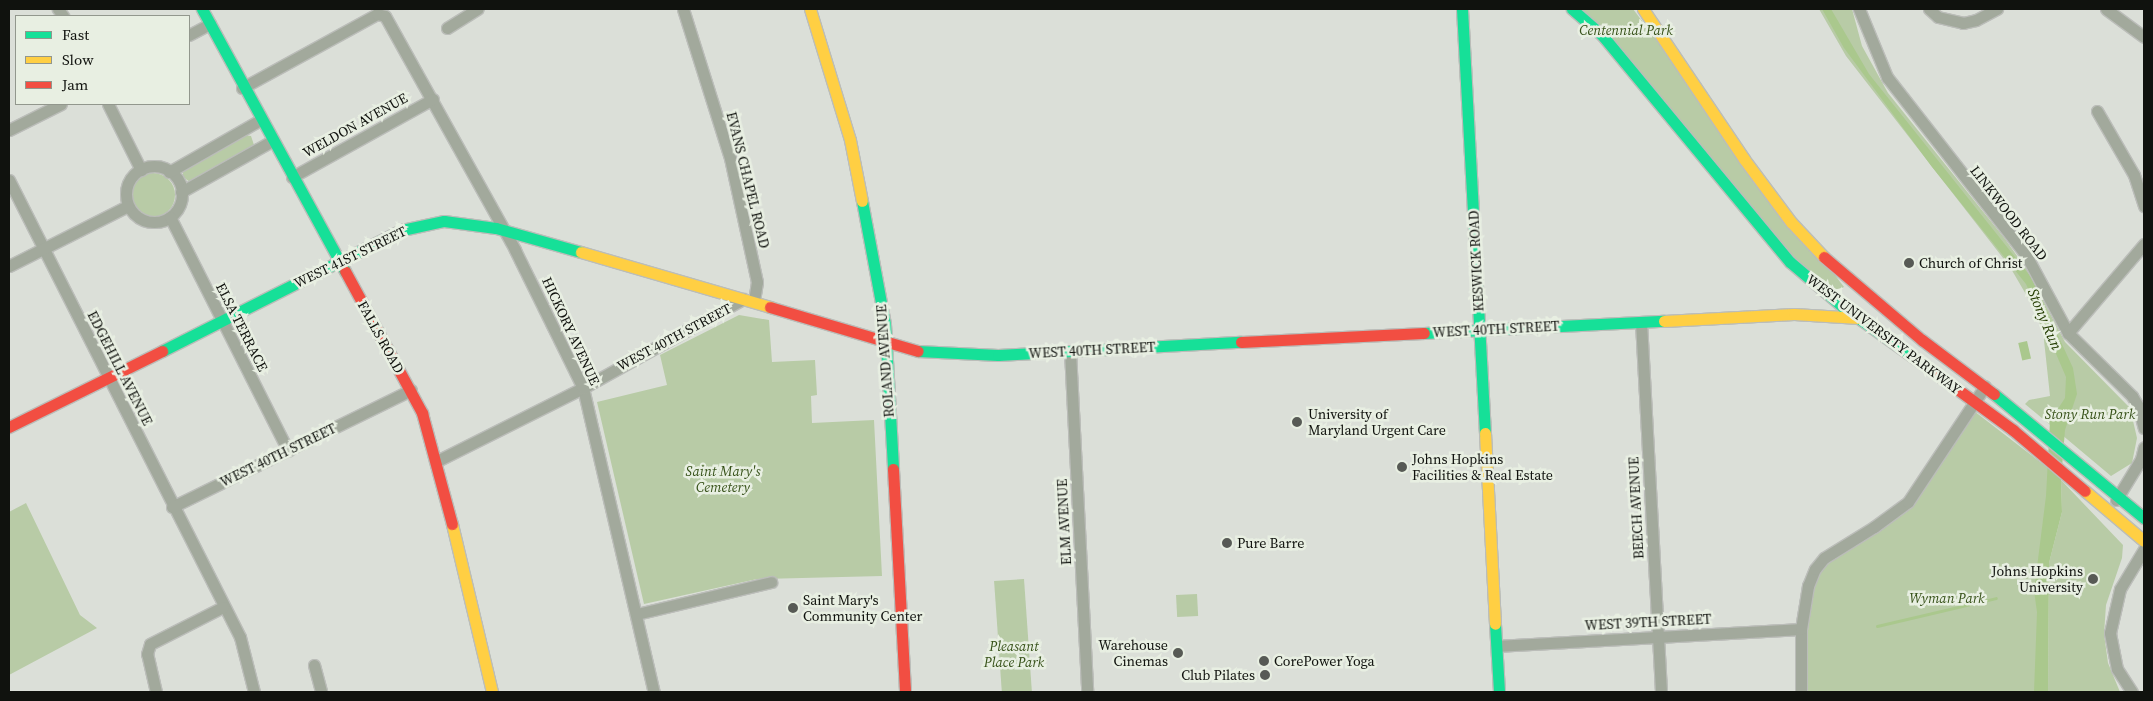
<!DOCTYPE html>
<html>
<head>
<meta charset="utf-8">
<style>
  body { margin:0 }
  #map { position:relative; width:2153px; height:701px; overflow:hidden; background:#dbdfd8; font-family:"Source Serif 4",serif }
  div>[style] { position:absolute }
  [style*='--x'] { left:calc(var(--x)*1px); top:calc(var(--y)*1px); width:calc(var(--w)*1px); rotate:calc(var(--a)*1deg) }
  .green>* { inset:0; background:#b8cba6; transform-origin:0 0 }
  .round { border-radius:50% }
  .water>* { inset:0; background:#aac88d; transform-origin:0 0 }
  .stream>* { height:3px; margin:-1.5px; padding:0 1.5px; transform-origin:1.5px; border-radius:1.5px; background:#aac88d }
  .roads { filter:drop-shadow(1px 0 #bbbdb9) drop-shadow(-1px 0 #bbbdb9) drop-shadow(0 1px #bbbdb9) drop-shadow(0 -1px #bbbdb9) }
  .street>* { height:11px; margin:-5.5px; padding:0 5.5px; transform-origin:5.5px; border-radius:5.5px; background:#a2a99c }
  .street>.ring { margin:-5.5px; padding:0; box-sizing:content-box; background:none; border:11px solid #a2a99c; border-radius:50% }
  .fast>* { height:11px; margin:-5.5px; padding:0 5.5px; transform-origin:5.5px; border-radius:5.5px; background:#16e098 }
  .slow>* { height:11px; margin:-5.5px; padding:0 5.5px; transform-origin:5.5px; border-radius:5.5px; background:#ffcf43 }
  .jam>* { height:11px; margin:-5.5px; padding:0 5.5px; transform-origin:5.5px; border-radius:5.5px; background:#f24e42 }
  .dots>* { width:14px; height:14px; translate:-50% -50%; box-sizing:border-box; border:2px solid #e8efe2; border-radius:50% }
  span { translate:-50% -50%; white-space:nowrap; text-align:center; line-height:1.15; -webkit-text-stroke:5px #e8efe2; paint-order:stroke }
  .park-label { font-size:14px; color:#365118; font-style:italic }
  .street-label { font-size:14px; color:#10120e }
  .poi-label { font-size:14px; color:#10120e }
  .left { translate:0 -50%; text-align:left }
  .right { translate:-100% -50%; text-align:right }
  .water-label { font-size:15px; color:#233c00; font-style:italic }
  .frame { position:absolute; inset:0; border:10px solid #10120e; pointer-events:none }
  .legend { position:absolute; left:15px; top:15px; width:175px; height:90px; box-sizing:border-box; background:#e8efe2; border:1px solid #92978d; margin:0; padding:6px 9px; list-style:none; font-size:15px; color:#10120e }
  .legend li { display:flex; align-items:center; gap:10px; height:25px }
  .legend b { width:25px; border:1px solid #92978d }
</style>
</head>
<body>
<div id="map">
  <div class="green">
    <div style="clip-path:polygon(1577px 9px,1633px 9px,1844px 287px,1834px 291px,1801px 266px)"></div>
    <div style="clip-path:polygon(1819px 9px,1852px 9px,1862px 46px,1888px 93px,2005px 239px,2027px 270px,2065px 342px,2130px 408px,2137px 438px,2132px 463px,2111px 476px,2025px 404px,2029px 400px,2050px 396px,2043px 331px,2031px 303px,2010px 267px,1846px 56px)"></div>
    <div style="clip-path:polygon(244px 135px,251px 136px,254px 145px,190px 182px,183px 177px,183px 169px)"></div>
    <div class="round" style="left:131px;top:173px;width:44px;height:44px"></div>
    <div style="clip-path:polygon(739px 315px,769px 320px,772px 362px,815px 360px,817px 395px,811px 396px,812px 423px,874px 420px,882px 576px,757px 579px,644px 604px,597px 402px,667px 385px,660px 355px)"></div>
    <div style="clip-path:polygon(1974px 411px,2053px 472px,2043px 692px,1807px 692px,1806px 648px,1813px 587px,1822px 567px,1893px 521px,1907px 508px,1927px 485px)"></div>
    <div style="clip-path:polygon(2061px 480px,2123px 545px,2122px 558px,2106px 605px,2104px 634px,2108px 663px,2120px 692px,2048px 692px,2049px 563px,2062px 512px)"></div>
    <div style="clip-path:polygon(26px 503px,80px 615px,97px 628px,9px 675px,9px 512px)"></div>
    <div style="left:1024px;top:579px;width:113px;height:30px;rotate:86deg"></div>
    <div style="left:1197px;top:594px;width:22px;height:21px;rotate:87deg"></div>
  </div>
  <div class="water">
    <div style="clip-path:polygon(1822px 9px,1831px 9px,1869px 74px,2031px 277px,2073px 368px,2077px 394px,2065px 430px,2061px 480px,2062px 512px,2049px 563px,2048px 692px,2034px 692px,2037px 612px,2034px 591px,2046px 496px,2050px 421px,2065px 398px,2066px 377px,2026px 284px,1932px 167px,1844px 48px)"></div>
    <div style="left:2027px;top:341px;width:18px;height:9px;rotate:77deg"></div>
  </div>
  <div class="stream">
    <div style="--x:1877;--y:626;--w:122;--a:-13.2"></div>
  </div>
  <div class="roads">
    <div class="street">
      <div style="--x:58;--y:9;--w:9;--a:54"></div>
      <div style="--x:683;--y:9;--w:156;--a:72.5"></div>
      <div style="--x:730;--y:158;--w:127;--a:77.7"></div>
      <div style="--x:757;--y:282;--w:20;--a:99"></div>
      <div style="--x:1859;--y:9;--w:74;--a:67.6"></div>
      <div style="--x:1887;--y:77;--w:226;--a:52"></div>
      <div style="--x:2026;--y:255;--w:89;--a:61.7"></div>
      <div style="--x:2068;--y:333;--w:90;--a:44.5"></div>
      <div style="--x:2132;--y:396;--w:12;--a:59"></div>
      <div style="--x:2138;--y:406;--w:23;--a:75"></div>
      <div style="--x:1929;--y:9;--w:12;--a:42"></div>
      <div style="--x:1938;--y:17;--w:26;--a:13"></div>
      <div style="--x:1963;--y:23;--w:13;--a:-13"></div>
      <div style="--x:1976;--y:20;--w:24;--a:-28"></div>
      <div style="--x:2106;--y:9;--w:47;--a:36.4"></div>
      <div style="--x:447;--y:28;--w:36;--a:-32"></div>
      <div style="--x:189;--y:35;--w:24;--a:-28"></div>
      <div style="--x:242;--y:88;--w:154;--a:-28.7"></div>
      <div style="--x:377;--y:14;--w:8;--a:14"></div>
      <div style="--x:385;--y:16;--w:268;--a:60.9"></div>
      <div style="--x:515;--y:250;--w:154;--a:63.8"></div>
      <div style="--x:583;--y:388;--w:312;--a:76.9"></div>
      <div style="--x:108;--y:104;--w:74;--a:63.4"></div>
      <div style="--x:2097;--y:111;--w:74;--a:60"></div>
      <div style="--x:2134;--y:175;--w:33;--a:72"></div>
      <div style="--x:9;--y:130;--w:58;--a:-26.6"></div>
      <div class="ring" style="left:126px;top:166px;width:45px;height:45px"></div>
      <div style="--x:169;--y:172;--w:105;--a:-29.7"></div>
      <div style="--x:292;--y:177;--w:161;--a:-29"></div>
      <div style="--x:9;--y:180;--w:512;--a:63.18"></div>
      <div style="--x:240;--y:637;--w:57;--a:75.7"></div>
      <div style="--x:181;--y:192;--w:104;--a:-29.3"></div>
      <div style="--x:170;--y:217;--w:262;--a:63.2"></div>
      <div style="--x:9;--y:266;--w:133;--a:-26.8"></div>
      <div style="--x:1641;--y:322;--w:371;--a:86.9"></div>
      <div style="--x:2068;--y:333;--w:117;--a:-49.5"></div>
      <div style="--x:1070;--y:351;--w:341;--a:87.1"></div>
      <div style="--x:437;--y:461;--w:163;--a:-26.6"></div>
      <div style="--x:583;--y:388;--w:183;--a:-29.1"></div>
      <div style="--x:2116;--y:500;--w:48;--a:-58.6"></div>
      <div style="--x:2141;--y:459;--w:12;--a:-76"></div>
      <div style="--x:172;--y:507;--w:266;--a:-26.1"></div>
      <div style="--x:637;--y:614;--w:138;--a:-13.4"></div>
      <div style="--x:1497;--y:646;--w:304;--a:-3.2"></div>
      <div style="--x:314;--y:665;--w:28;--a:75"></div>
      <div style="--x:156;--y:692;--w:39;--a:-103"></div>
      <div style="--x:147;--y:654;--w:10;--a:-73"></div>
      <div style="--x:150;--y:644;--w:82;--a:-26.9"></div>
      <div style="--x:1801;--y:692;--w:63;--a:-90"></div>
      <div style="--x:1801;--y:629;--w:44;--a:-80.8"></div>
      <div style="--x:1808;--y:586;--w:18;--a:-68"></div>
      <div style="--x:1815;--y:569;--w:14;--a:-51"></div>
      <div style="--x:1824;--y:558;--w:59;--a:-31.8"></div>
      <div style="--x:1874;--y:527;--w:42;--a:-36.3"></div>
      <div style="--x:1908;--y:502;--w:139;--a:-56.4"></div>
      <div style="--x:2132;--y:692;--w:27;--a:-123"></div>
      <div style="--x:2117;--y:669;--w:37;--a:-101"></div>
      <div style="--x:2110;--y:633;--w:45;--a:-77.2"></div>
      <div style="--x:2120;--y:589;--w:47;--a:-59"></div>
    </div>
    <div class="fast">
      <div style="--x:202;--y:9;--w:298;--a:61.4"></div>
      <div style="--x:1462;--y:9;--w:425;--a:86.9"></div>
      <div style="--x:1572;--y:9;--w:40;--a:41"></div>
      <div style="--x:1602;--y:35;--w:295;--a:50.4"></div>
      <div style="--x:1790;--y:262;--w:70;--a:40.3"></div>
      <div style="--x:1843;--y:307;--w:103;--a:35.5"></div>
      <div style="--x:862;--y:201;--w:125;--a:79.4"></div>
      <div style="--x:885;--y:324;--w:145;--a:86.8"></div>
      <div style="--x:1424;--y:333;--w:240;--a:-2.9"></div>
      <div style="--x:162;--y:351;--w:269;--a:-26.8"></div>
      <div style="--x:402;--y:230;--w:43;--a:-12.1"></div>
      <div style="--x:444;--y:221;--w:52;--a:7.7"></div>
      <div style="--x:496;--y:228;--w:88;--a:15.8"></div>
      <div style="--x:918;--y:351;--w:80;--a:2.9"></div>
      <div style="--x:998;--y:355;--w:243;--a:-3.1"></div>
      <div style="--x:1994;--y:394;--w:195;--a:39.6"></div>
      <div style="--x:1495;--y:624;--w:68;--a:86.6"></div>
    </div>
    <div class="slow">
      <div style="--x:810;--y:9;--w:137;--a:73"></div>
      <div style="--x:850;--y:140;--w:62;--a:78.9"></div>
      <div style="--x:1643;--y:9;--w:181;--a:56"></div>
      <div style="--x:1744;--y:159;--w:79;--a:53.3"></div>
      <div style="--x:1791;--y:222;--w:48;--a:46.7"></div>
      <div style="--x:581;--y:252;--w:197;--a:16.2"></div>
      <div style="--x:1664;--y:321;--w:130;--a:-3.1"></div>
      <div style="--x:1794;--y:314;--w:65;--a:3.5"></div>
      <div style="--x:1485;--y:433;--w:191;--a:87"></div>
      <div style="--x:2085;--y:491;--w:77;--a:40.3"></div>
      <div style="--x:452;--y:524;--w:173;--a:76.6"></div>
    </div>
    <div class="jam">
      <div style="--x:1824;--y:257;--w:128;--a:40.3"></div>
      <div style="--x:1922;--y:340;--w:90;--a:36.9"></div>
      <div style="--x:345;--y:271;--w:162;--a:61.5"></div>
      <div style="--x:422;--y:413;--w:115;--a:74.9"></div>
      <div style="--x:770;--y:307;--w:154;--a:16.6"></div>
      <div style="--x:1241;--y:342;--w:183;--a:-2.8"></div>
      <div style="--x:1927;--y:367;--w:107;--a:36.2"></div>
      <div style="--x:2013;--y:430;--w:94;--a:40.3"></div>
      <div style="--x:9;--y:427;--w:171;--a:-26.4"></div>
      <div style="--x:893;--y:469;--w:223;--a:86.9"></div>
    </div>
  </div>
  <div class="dots">
    <div style="left:1909px;top:263px;background:#575a55"></div>
    <div style="left:1297px;top:422px;background:#575a55"></div>
    <div style="left:1402px;top:467px;background:#575a55"></div>
    <div style="left:1227px;top:543px;background:#575a55"></div>
    <div style="left:2093px;top:579px;background:#575a55"></div>
    <div style="left:793px;top:608px;background:#575a55"></div>
    <div style="left:1178px;top:653px;background:#575a55"></div>
    <div style="left:1264px;top:661px;background:#575a55"></div>
    <div style="left:1265px;top:675px;background:#575a55"></div>
  </div>
  <div class="park-label">
    <span style="left:1626px;top:30px">Centennial Park</span>
    <span style="left:2090px;top:414px">Stony Run Park</span>
    <span style="left:723px;top:479px">Saint Mary's<br>Cemetery</span>
    <span style="left:1947px;top:598px">Wyman Park</span>
    <span style="left:1014px;top:654px">Pleasant<br>Place Park</span>
  </div>
  <div class="street-label">
    <span style="left:355px;top:125px;rotate:-29deg">WELDON AVENUE</span>
    <span style="left:748px;top:180px;rotate:76deg">EVANS CHAPEL ROAD</span>
    <span style="left:2009px;top:213px;rotate:52deg">LINKWOOD ROAD</span>
    <span style="left:350px;top:257px;rotate:-26deg">WEST 41ST STREET</span>
    <span style="left:1476px;top:261px;rotate:-93deg">KESWICK ROAD</span>
    <span style="left:242px;top:327px;rotate:63deg">ELSA TERRACE</span>
    <span style="left:1496px;top:329px;rotate:-3deg">WEST 40TH STREET</span>
    <span style="left:571px;top:331px;rotate:65deg">HICKORY AVENUE</span>
    <span style="left:1884px;top:334px;rotate:37deg">WEST UNIVERSITY PARKWAY</span>
    <span style="left:381px;top:337px;rotate:61deg">FALLS ROAD</span>
    <span style="left:674px;top:337px;rotate:-28deg">WEST 40TH STREET</span>
    <span style="left:1092px;top:350px;rotate:-3deg">WEST 40TH STREET</span>
    <span style="left:885px;top:361px;rotate:-94deg">ROLAND AVENUE</span>
    <span style="left:120px;top:368px;rotate:63deg">EDGEHILL AVENUE</span>
    <span style="left:278px;top:455px;rotate:-26deg">WEST 40TH STREET</span>
    <span style="left:1636px;top:508px;rotate:-93deg">BEECH AVENUE</span>
    <span style="left:1064px;top:522px;rotate:-93deg">ELM AVENUE</span>
    <span style="left:1648px;top:622px;rotate:-3deg">WEST 39TH STREET</span>
  </div>
  <div class="poi-label">
    <span class="left" style="left:1919px;top:263px">Church of Christ</span>
    <span class="left" style="left:1308px;top:422px">University of<br>Maryland Urgent Care</span>
    <span class="left" style="left:1412px;top:467px">Johns Hopkins<br>Facilities &amp; Real Estate</span>
    <span class="left" style="left:1237px;top:543px">Pure Barre</span>
    <span class="right" style="left:2083px;top:579px">Johns Hopkins<br>University</span>
    <span class="left" style="left:803px;top:608px">Saint Mary's<br>Community Center</span>
    <span class="right" style="left:1168px;top:653px">Warehouse<br>Cinemas</span>
    <span class="left" style="left:1274px;top:661px">CorePower Yoga</span>
    <span class="right" style="left:1255px;top:675px">Club Pilates</span>
  </div>
  <div class="water-label">
    <span style="left:2045px;top:319px;rotate:67deg">Stony Run</span>
  </div>
  <div class="frame"></div>
  <ul class="legend">
  <li><b style="height:6px;background:#16e098"></b>Fast</li>
  <li><b style="height:6px;background:#ffcf43"></b>Slow</li>
  <li><b style="height:6px;background:#f24e42"></b>Jam</li>
  </ul>
</div>
</body>
</html>
